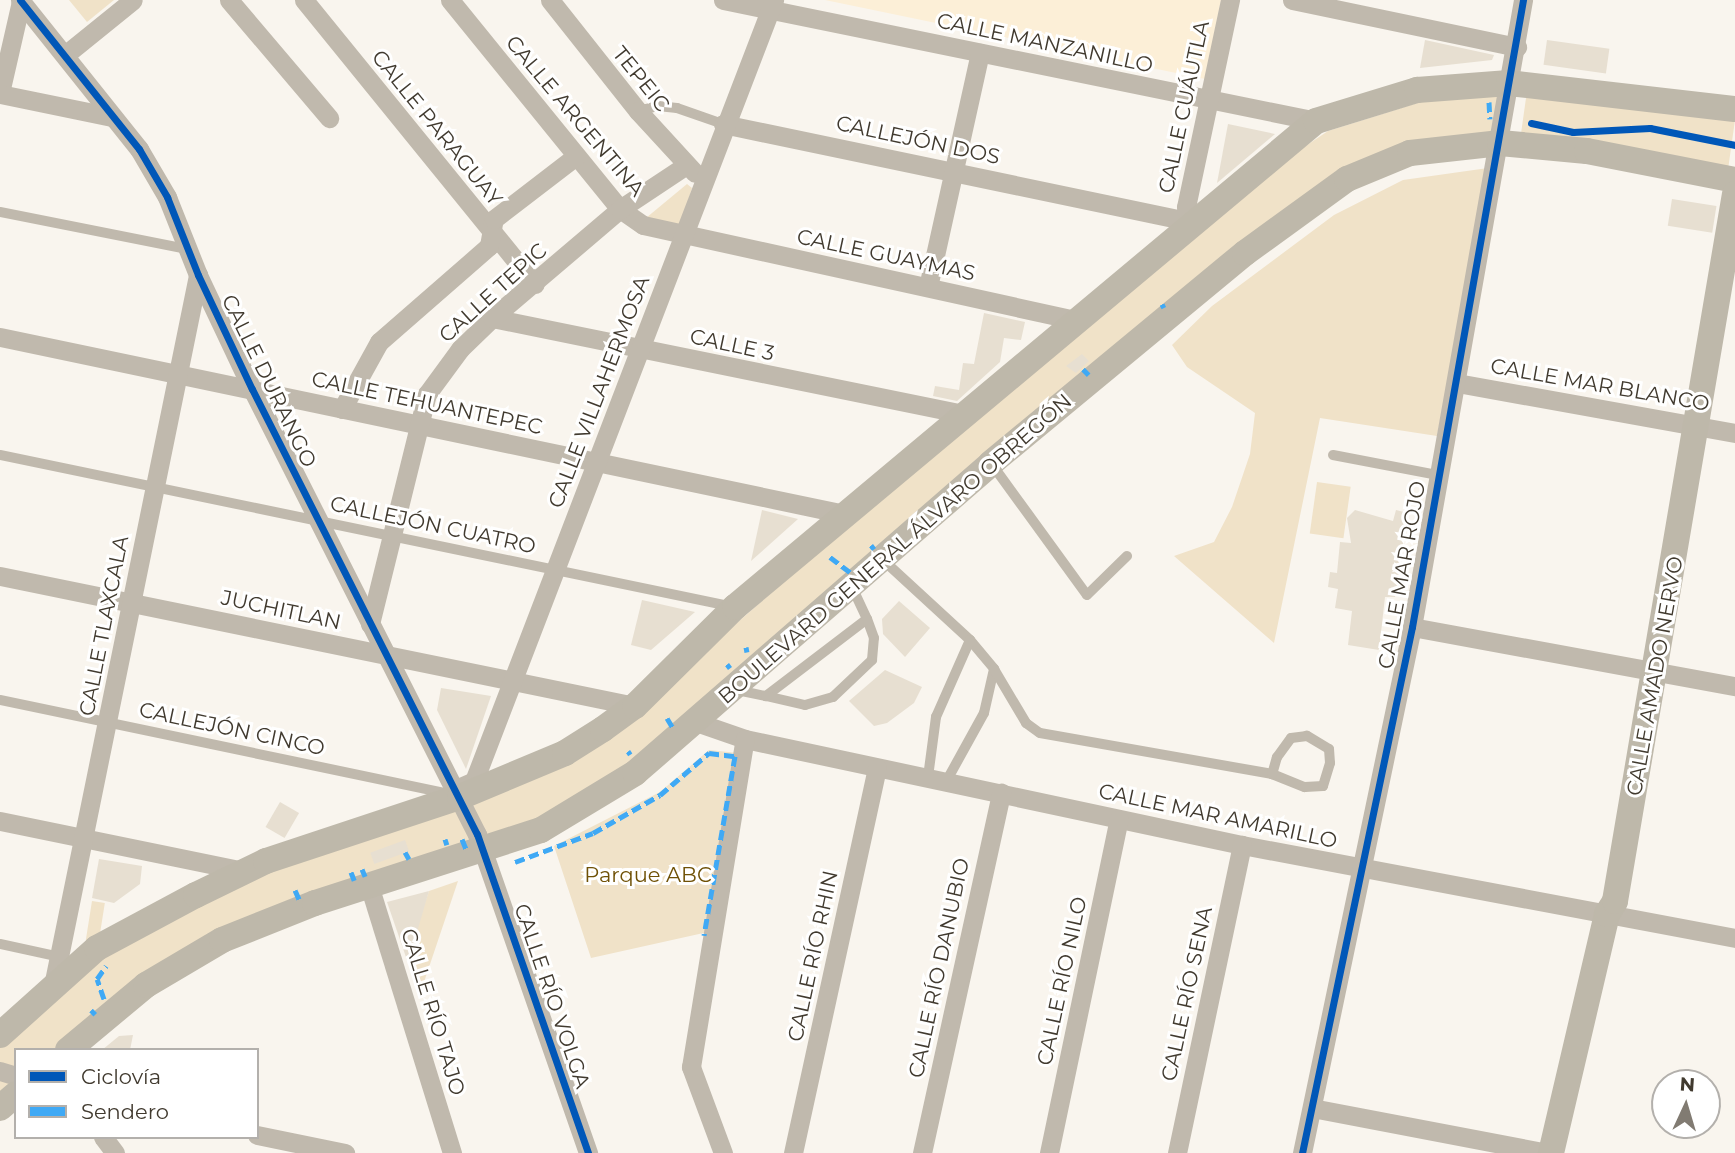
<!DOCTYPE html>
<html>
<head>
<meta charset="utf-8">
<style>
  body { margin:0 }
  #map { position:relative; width:1735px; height:1153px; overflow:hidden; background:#f9f5ee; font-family:Montserrat,sans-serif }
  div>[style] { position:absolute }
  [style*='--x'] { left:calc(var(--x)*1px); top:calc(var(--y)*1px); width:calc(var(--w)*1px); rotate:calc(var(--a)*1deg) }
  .built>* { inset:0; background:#fcefd7 }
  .green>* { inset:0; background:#f0e2c8; transform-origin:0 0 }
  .building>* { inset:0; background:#e7dfd1; transform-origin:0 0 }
  .lane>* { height:10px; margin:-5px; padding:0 5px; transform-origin:5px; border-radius:5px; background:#c0b9ad }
  .street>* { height:19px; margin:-9.5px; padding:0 9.5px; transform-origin:9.5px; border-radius:9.5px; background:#c0b9ad }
  .secondary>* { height:26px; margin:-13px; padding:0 13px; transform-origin:13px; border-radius:13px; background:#beb8aa }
  .quiet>* { height:5px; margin-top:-2.5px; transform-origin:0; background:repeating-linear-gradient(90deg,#3fa9f5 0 10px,transparent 0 15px) }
  .cycleway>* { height:7px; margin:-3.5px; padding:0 3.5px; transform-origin:3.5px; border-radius:3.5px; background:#0057b8 }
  span { translate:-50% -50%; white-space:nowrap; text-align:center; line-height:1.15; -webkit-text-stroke:6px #fff; paint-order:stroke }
  .street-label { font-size:21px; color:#413a2f }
  .park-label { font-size:21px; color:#6f5106 }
  .legend { position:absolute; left:14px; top:1048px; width:245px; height:91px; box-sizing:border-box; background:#fff; border:2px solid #b3b0ac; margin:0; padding:9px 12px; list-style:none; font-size:21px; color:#413a2f }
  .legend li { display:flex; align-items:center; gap:14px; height:35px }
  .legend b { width:35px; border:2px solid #b3b0ac }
  .north { position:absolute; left:1651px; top:1069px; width:70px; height:70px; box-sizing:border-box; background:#fff; border:2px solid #b3b0ac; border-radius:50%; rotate:4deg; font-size:19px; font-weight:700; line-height:28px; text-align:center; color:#413a2f }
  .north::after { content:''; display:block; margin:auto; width:24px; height:32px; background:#817b72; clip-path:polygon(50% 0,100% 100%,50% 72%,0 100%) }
</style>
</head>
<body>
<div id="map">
  <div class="built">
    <div style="clip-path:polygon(825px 0,1221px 0,1205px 79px)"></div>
  </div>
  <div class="green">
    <div style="clip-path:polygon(69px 0,114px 0,87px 22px)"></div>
    <div style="left:1527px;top:91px;width:210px;height:51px;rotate:8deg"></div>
    <div style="clip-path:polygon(1516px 93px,1505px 141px,1410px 152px,1258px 241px,645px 776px,264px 930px,177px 975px,78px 1050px,16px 1050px,16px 1103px,0 1117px,0 1045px,138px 928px,617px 728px,874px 503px,1280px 163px,1328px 131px,1443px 95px)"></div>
    <div style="clip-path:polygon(1488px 168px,1437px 436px,1320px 418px,1274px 643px,1174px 556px,1214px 542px,1232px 507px,1250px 454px,1255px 413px,1187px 367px,1172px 345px,1212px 306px,1334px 215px,1403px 180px)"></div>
    <div style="clip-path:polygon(687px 184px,692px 188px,680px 226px,646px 218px)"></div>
    <div style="left:1317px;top:482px;width:34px;height:52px;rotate:8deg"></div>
    <div style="clip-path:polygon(709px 750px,738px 753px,708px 932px,591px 958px,554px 846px,660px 792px)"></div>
    <div style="clip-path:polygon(458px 881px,421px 991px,406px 958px,429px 891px)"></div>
    <div style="left:92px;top:901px;width:13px;height:40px;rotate:9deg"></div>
  </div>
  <div class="building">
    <div style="clip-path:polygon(1425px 40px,1494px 55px,1492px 60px,1420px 68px)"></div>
    <div style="left:1547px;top:40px;width:63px;height:25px;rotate:8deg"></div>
    <div style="clip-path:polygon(1228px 124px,1275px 134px,1217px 183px)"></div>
    <div style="left:1672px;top:199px;width:45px;height:27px;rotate:9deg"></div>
    <div style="clip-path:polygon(984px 313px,1025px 322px,1021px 340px,1004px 338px,1000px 362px,957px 401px,933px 396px,935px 386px,959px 390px,963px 363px,974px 364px)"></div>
    <div style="clip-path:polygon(1082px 354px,1089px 361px,1076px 373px,1066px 366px)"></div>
    <div style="clip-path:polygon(762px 510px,798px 519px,751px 561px)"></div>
    <div style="clip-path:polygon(1355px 510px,1393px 521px,1396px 510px,1408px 513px,1395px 597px,1385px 597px,1379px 650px,1348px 645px,1352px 611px,1335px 608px,1338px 589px,1328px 587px,1330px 572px,1337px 573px,1340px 542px,1351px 543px,1347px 518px)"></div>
    <div style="clip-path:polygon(642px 600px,695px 612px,651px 650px,631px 645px)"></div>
    <div style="clip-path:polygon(899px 601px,930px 628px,905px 657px,883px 634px,882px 619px)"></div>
    <div style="clip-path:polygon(885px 670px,922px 687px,914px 703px,887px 723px,874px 726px,849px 701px)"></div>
    <div style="clip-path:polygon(441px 688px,491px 696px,466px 769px,437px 710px)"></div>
    <div style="left:280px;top:802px;width:22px;height:29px;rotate:30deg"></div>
    <div style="left:405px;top:840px;width:12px;height:37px;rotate:70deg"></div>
    <div style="clip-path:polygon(99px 859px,142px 866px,140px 884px,114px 903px,92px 898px)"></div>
    <div style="clip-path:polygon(429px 891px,408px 963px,387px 902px)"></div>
    <div style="clip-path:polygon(133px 1035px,130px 1050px,102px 1050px,119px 1036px)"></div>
  </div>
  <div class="lane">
    <div style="--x:638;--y:111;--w:21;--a:-14"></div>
    <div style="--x:658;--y:106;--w:19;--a:6"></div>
    <div style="--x:677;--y:108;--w:49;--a:19.2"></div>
    <div style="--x:0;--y:212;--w:191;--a:11.2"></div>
    <div style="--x:0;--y:455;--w:744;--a:11.7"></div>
    <div style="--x:1333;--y:455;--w:107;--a:10.8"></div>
    <div style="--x:991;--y:463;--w:163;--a:54"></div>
    <div style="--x:1087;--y:595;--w:56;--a:-44.3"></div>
    <div style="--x:882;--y:559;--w:120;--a:42.6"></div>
    <div style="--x:970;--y:640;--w:38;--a:50"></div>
    <div style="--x:994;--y:669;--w:45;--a:102.8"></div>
    <div style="--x:984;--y:713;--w:77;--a:118.9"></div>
    <div style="--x:994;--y:669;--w:63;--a:59.3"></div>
    <div style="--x:1026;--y:723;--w:17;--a:36"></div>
    <div style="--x:1040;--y:733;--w:236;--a:10"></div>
    <div style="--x:1272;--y:774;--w:35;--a:22"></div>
    <div style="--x:1305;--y:787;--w:18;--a:-3"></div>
    <div style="--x:1323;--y:786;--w:24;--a:-73"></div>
    <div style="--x:1330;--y:763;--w:14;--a:-94"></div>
    <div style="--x:1329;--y:749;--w:26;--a:-149"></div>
    <div style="--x:1307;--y:736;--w:16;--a:173"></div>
    <div style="--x:1291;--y:738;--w:24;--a:126"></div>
    <div style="--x:1277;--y:757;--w:18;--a:106"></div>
    <div style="--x:737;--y:690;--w:30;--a:12"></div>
    <div style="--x:766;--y:696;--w:127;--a:-37.3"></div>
    <div style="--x:867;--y:619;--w:35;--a:-115"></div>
    <div style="--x:766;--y:696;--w:40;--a:13"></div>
    <div style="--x:805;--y:705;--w:29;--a:-16"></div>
    <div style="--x:833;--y:697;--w:54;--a:-43.5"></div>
    <div style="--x:872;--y:660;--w:22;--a:-85"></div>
    <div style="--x:874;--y:638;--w:20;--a:-110"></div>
    <div style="--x:0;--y:700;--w:455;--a:11.8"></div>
    <div style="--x:928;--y:777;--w:61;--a:-82.4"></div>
    <div style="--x:936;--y:717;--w:84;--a:-66.2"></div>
    <div style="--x:0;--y:944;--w:61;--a:12.2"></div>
  </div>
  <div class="street">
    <div style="--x:20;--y:0;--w:191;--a:51.4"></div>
    <div style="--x:139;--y:149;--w:56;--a:59.7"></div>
    <div style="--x:167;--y:197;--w:84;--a:68.3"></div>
    <div style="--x:198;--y:275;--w:126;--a:64.7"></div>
    <div style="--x:252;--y:389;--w:499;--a:63.2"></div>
    <div style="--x:477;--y:834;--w:338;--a:70.8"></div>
    <div style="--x:229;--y:0;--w:155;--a:49.7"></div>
    <div style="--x:304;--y:0;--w:366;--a:50.9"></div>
    <div style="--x:450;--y:0;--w:269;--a:50.9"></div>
    <div style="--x:620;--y:209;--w:28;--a:35"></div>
    <div style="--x:643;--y:225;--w:446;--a:12.4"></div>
    <div style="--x:550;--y:0;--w:142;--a:51.6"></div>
    <div style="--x:638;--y:111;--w:84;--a:47.4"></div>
    <div style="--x:723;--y:0;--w:605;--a:11.53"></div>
    <div style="--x:1292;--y:0;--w:230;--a:11.8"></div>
    <div style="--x:65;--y:55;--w:87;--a:-39"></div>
    <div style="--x:0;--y:93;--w:94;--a:-77.1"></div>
    <div style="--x:0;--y:94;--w:114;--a:11.6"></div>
    <div style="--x:723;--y:124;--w:478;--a:11.8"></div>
    <div style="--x:1191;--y:222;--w:16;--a:-108"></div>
    <div style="--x:1186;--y:207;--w:212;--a:-78"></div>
    <div style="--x:928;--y:287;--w:240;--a:-77.5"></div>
    <div style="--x:492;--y:318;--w:480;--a:11.5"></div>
    <div style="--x:0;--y:337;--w:862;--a:11.84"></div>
    <div style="--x:1457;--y:383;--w:282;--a:10.2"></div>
    <div style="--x:342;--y:409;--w:77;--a:-61.1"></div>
    <div style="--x:379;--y:342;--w:146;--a:-41.1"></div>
    <div style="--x:489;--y:246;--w:27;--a:-80"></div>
    <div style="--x:494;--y:219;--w:103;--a:-37.5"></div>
    <div style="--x:0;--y:576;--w:648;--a:11.57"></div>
    <div style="--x:370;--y:624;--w:237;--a:-76.1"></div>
    <div style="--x:427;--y:394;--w:56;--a:-53.7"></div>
    <div style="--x:460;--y:349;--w:45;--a:-44.1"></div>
    <div style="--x:492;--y:318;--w:168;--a:-40.4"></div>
    <div style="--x:620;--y:209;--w:78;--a:-33.5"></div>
    <div style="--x:1412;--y:627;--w:328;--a:10.4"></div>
    <div style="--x:696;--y:722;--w:52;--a:19.1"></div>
    <div style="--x:745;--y:739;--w:508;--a:12.04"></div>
    <div style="--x:1242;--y:845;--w:502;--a:10.68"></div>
    <div style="--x:456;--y:789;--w:20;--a:-24"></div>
    <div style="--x:474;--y:781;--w:837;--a:-68.99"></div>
    <div style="--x:0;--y:821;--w:249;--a:11.6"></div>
    <div style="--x:369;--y:885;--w:281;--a:72.8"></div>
    <div style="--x:53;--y:986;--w:726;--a:-78.47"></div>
    <div style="--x:0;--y:1071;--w:17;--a:17"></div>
    <div style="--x:1312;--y:1108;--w:239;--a:10.8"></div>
    <div style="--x:257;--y:1135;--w:90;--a:11.6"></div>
    <div style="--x:103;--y:1137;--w:20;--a:53"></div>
    <div style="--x:723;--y:1153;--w:92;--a:-110.4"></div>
    <div style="--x:691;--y:1067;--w:332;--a:-80.7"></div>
    <div style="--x:793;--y:1153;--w:394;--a:-77.7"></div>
    <div style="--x:922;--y:1153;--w:369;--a:-77.6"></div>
    <div style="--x:1049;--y:1153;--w:341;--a:-78.2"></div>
    <div style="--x:1177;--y:1153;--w:315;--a:-78.1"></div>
    <div style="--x:1302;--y:1153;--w:537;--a:-78.19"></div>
    <div style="--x:1412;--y:627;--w:637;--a:-79.96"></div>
  </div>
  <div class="secondary">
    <div style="--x:0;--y:1035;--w:130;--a:-41.9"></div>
    <div style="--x:97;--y:948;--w:112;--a:-28.2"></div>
    <div style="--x:196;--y:895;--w:78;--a:-25.9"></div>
    <div style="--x:266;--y:861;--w:204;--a:-18.3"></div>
    <div style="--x:460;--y:797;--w:114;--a:-22.7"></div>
    <div style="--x:565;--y:753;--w:45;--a:-32.3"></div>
    <div style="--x:603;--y:729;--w:39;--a:-36"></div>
    <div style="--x:635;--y:706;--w:141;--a:-44.7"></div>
    <div style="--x:735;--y:607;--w:757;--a:-39.91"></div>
    <div style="--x:1316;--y:121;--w:106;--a:-17.1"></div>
    <div style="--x:1417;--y:90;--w:92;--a:-4.4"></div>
    <div style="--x:1509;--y:83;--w:227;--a:6.6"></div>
    <div style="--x:68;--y:1050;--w:102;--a:-39.8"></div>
    <div style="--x:146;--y:985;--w:88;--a:-30.6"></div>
    <div style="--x:222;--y:940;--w:100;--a:-21.7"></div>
    <div style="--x:315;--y:903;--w:237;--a:-17.9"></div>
    <div style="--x:541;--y:830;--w:110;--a:-31.2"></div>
    <div style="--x:635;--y:773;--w:472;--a:-41"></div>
    <div style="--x:991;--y:463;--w:330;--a:-39.6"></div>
    <div style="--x:1245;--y:253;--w:126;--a:-36"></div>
    <div style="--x:1347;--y:179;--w:68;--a:-22.4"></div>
    <div style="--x:1410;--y:153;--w:91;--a:-6.3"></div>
    <div style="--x:1500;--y:143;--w:87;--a:5.3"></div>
    <div style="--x:1587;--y:151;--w:151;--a:11.1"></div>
    <div style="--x:0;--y:1108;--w:21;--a:-41"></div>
    <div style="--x:1551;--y:1153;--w:245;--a:-76.8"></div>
    <div style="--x:1607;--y:914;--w:15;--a:-58"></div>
    <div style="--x:1615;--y:901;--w:717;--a:-80.37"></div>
  </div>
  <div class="quiet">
    <div style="--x:1489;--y:102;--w:17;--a:87"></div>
    <div style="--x:1162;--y:304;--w:4;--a:63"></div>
    <div style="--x:1083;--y:369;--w:8;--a:45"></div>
    <div style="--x:871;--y:545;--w:5;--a:53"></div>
    <div style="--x:830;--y:557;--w:26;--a:37"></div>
    <div style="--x:746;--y:647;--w:5;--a:79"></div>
    <div style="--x:727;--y:664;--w:5;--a:53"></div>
    <div style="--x:667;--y:718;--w:12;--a:59"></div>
    <div style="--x:628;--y:751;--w:4;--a:56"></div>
    <div style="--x:445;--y:839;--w:6;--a:72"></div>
    <div style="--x:462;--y:839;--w:11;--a:68"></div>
    <div style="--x:405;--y:852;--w:8;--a:60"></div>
    <div style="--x:515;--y:862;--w:83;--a:-20.4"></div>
    <div style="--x:593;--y:833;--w:77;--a:-29.6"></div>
    <div style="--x:660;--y:795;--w:65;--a:-40.6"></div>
    <div style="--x:709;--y:753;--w:26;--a:7"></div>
    <div style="--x:735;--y:756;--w:182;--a:99.8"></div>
    <div style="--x:362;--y:869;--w:8;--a:67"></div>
    <div style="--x:351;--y:872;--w:9;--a:69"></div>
    <div style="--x:295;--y:890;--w:10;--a:66"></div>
    <div style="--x:104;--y:999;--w:21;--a:-109"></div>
    <div style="--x:97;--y:979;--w:16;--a:-55"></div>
    <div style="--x:91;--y:1010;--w:6;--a:45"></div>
  </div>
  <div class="cycleway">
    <div style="--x:20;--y:0;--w:191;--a:51.4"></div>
    <div style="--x:139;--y:149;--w:56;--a:59.7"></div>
    <div style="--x:167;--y:197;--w:84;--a:68.3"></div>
    <div style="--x:198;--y:275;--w:126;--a:64.7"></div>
    <div style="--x:252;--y:389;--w:499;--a:63.2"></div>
    <div style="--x:477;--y:834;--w:338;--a:70.8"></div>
    <div style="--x:1531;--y:123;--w:43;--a:12.1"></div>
    <div style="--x:1573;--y:132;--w:77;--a:-3"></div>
    <div style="--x:1650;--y:128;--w:87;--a:11.3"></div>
    <div style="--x:1302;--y:1153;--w:537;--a:-78.19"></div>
    <div style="--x:1412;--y:627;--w:637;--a:-79.96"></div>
  </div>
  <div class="street-label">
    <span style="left:1045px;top:43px;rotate:12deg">CALLE MANZANILLO</span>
    <span style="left:641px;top:79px;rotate:51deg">TEPEIC</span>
    <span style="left:1184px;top:107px;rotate:-78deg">CALLE CUÁUTLA</span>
    <span style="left:575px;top:116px;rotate:50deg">CALLE ARGENTINA</span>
    <span style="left:437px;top:128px;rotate:51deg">CALLE PARAGUAY</span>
    <span style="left:918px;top:140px;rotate:12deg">CALLEJÓN DOS</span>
    <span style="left:886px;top:255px;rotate:12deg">CALLE GUAYMAS</span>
    <span style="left:493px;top:293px;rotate:-42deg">CALLE TEPIC</span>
    <span style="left:732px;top:345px;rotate:12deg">CALLE 3</span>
    <span style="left:269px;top:381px;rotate:64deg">CALLE DURANGO</span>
    <span style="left:1600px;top:385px;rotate:10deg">CALLE MAR BLANCO</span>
    <span style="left:599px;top:392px;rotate:-69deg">CALLE VILLAHERMOSA</span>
    <span style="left:427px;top:403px;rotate:12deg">CALLE TEHUANTEPEC</span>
    <span style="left:433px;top:525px;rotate:12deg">CALLEJÓN CUATRO</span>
    <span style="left:895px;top:549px;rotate:-41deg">BOULEVARD GENERAL ÁLVARO OBREGÓN</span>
    <span style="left:1402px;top:575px;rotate:-80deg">CALLE MAR ROJO</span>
    <span style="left:281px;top:610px;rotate:12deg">JUCHITLAN</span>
    <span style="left:104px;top:626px;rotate:-79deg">CALLE TLAXCALA</span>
    <span style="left:1655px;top:676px;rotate:-80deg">CALLE AMADO NERVO</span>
    <span style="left:232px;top:729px;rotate:12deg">CALLEJÓN CINCO</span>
    <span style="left:1218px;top:816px;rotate:12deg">CALLE MAR AMARILLO</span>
    <span style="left:813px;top:956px;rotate:-78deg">CALLE RÍO RHIN</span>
    <span style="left:939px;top:968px;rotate:-78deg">CALLE RÍO DANUBIO</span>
    <span style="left:1062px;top:981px;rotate:-78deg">CALLE RÍO NILO</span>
    <span style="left:1187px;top:994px;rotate:-78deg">CALLE RÍO SENA</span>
    <span style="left:552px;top:996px;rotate:71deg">CALLE RÍO VOLGA</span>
    <span style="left:433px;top:1012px;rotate:73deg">CALLE RÍO TAJO</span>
  </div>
  <div class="park-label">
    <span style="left:648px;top:875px">Parque ABC</span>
  </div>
  <ul class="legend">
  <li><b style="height:9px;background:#0057b8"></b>Ciclovía</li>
  <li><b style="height:9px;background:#3fa9f5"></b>Sendero</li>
  </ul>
  <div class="north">N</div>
</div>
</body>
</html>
